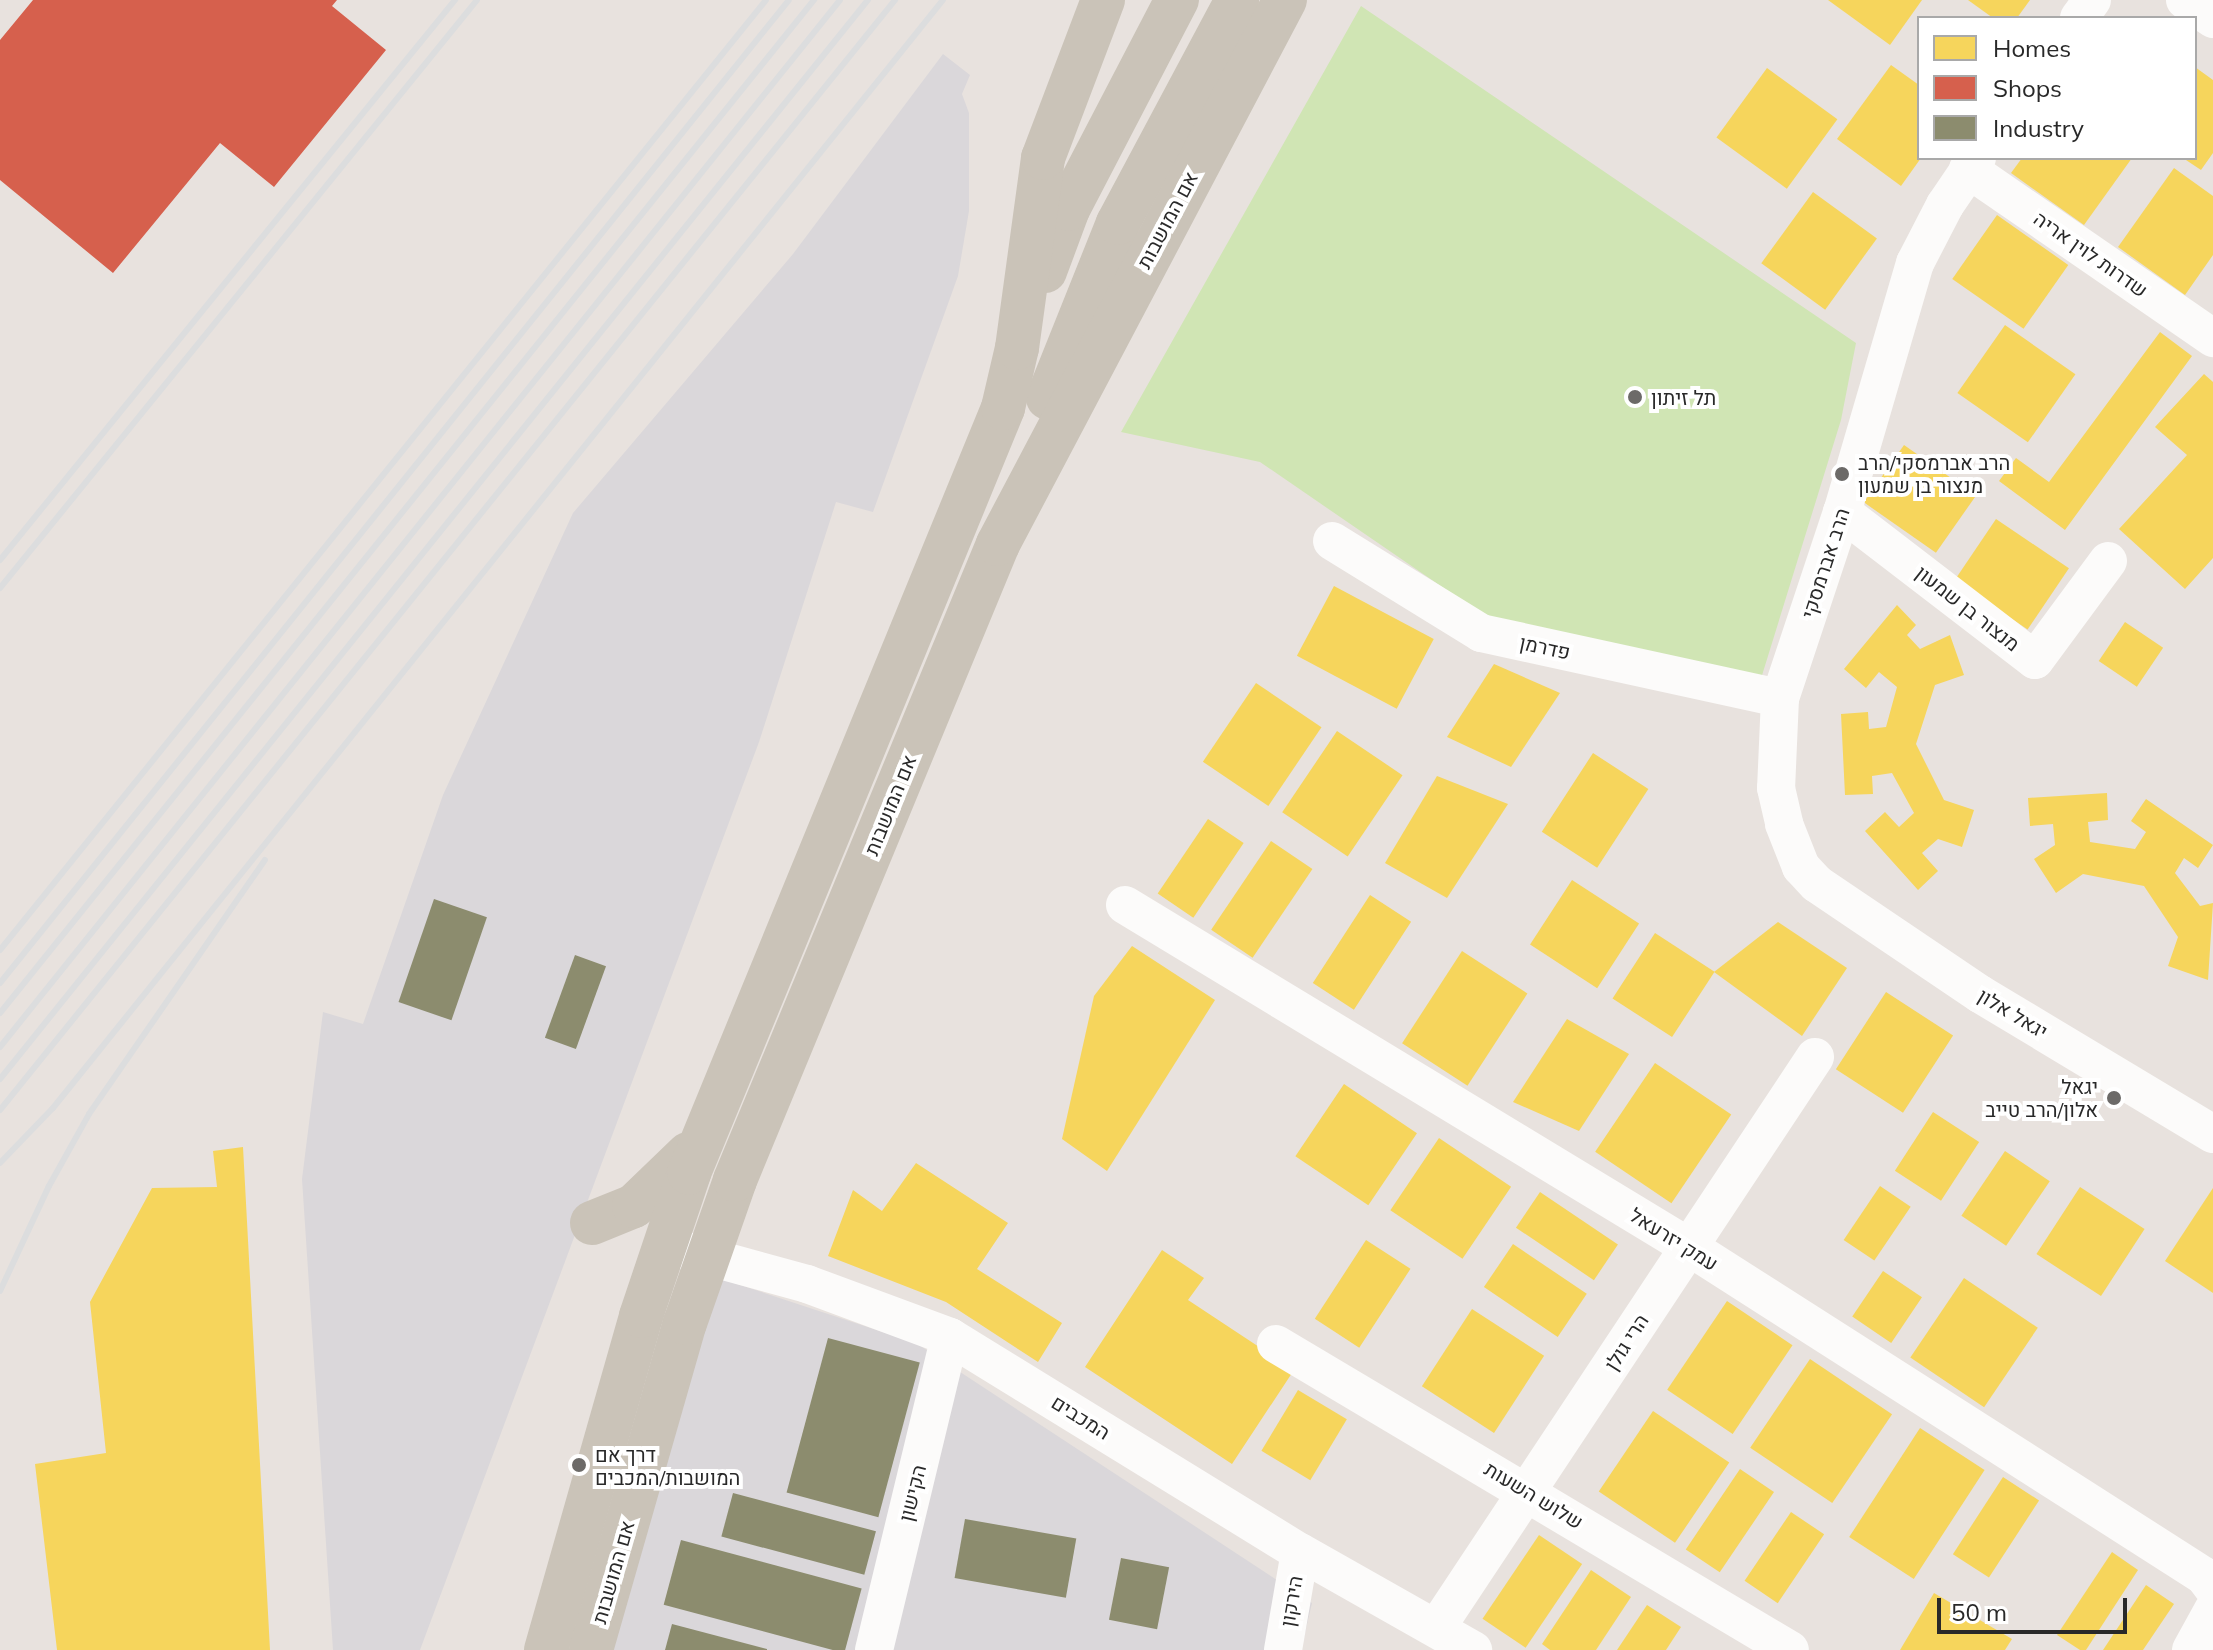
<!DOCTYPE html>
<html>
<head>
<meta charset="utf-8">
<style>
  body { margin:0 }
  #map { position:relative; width:2213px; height:1650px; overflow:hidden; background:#e8e2de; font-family:Mulish,Heebo,sans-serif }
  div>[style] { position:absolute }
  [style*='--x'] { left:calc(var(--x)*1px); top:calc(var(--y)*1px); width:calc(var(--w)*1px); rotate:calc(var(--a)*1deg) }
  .industrial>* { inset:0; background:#dad7da }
  .green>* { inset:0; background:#d0e5b4 }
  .homes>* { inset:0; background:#f6d55c; transform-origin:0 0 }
  .shops>* { inset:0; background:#d6604d }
  .industry>* { inset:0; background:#8c8c6e; transform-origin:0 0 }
  .minor>* { height:38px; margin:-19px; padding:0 19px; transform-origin:19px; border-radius:19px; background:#fcfbfa }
  .major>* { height:44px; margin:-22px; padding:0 22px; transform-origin:22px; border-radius:22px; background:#cac3b8 }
  .rail>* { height:6px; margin:-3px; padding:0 3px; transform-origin:3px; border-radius:3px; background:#dcddde }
  .dots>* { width:22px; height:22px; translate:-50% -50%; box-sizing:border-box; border:4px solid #fff; border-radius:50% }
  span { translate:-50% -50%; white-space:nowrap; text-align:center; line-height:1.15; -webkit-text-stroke:8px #fff; paint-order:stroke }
  .street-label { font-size:20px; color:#292929 }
  .poi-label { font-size:20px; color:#292929 }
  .left { translate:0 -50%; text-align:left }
  .right { translate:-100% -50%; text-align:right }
  .legend { position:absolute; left:1917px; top:16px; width:280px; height:144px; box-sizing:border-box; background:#fff; border:2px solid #a9a9a9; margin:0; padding:10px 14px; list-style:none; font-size:24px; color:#292929 }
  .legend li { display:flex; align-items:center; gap:16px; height:40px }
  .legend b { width:40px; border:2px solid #a9a9a9 }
  .scale { position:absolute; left:1937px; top:1598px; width:190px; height:36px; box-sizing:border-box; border:4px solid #292929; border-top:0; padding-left:10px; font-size:24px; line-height:28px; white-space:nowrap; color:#292929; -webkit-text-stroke:6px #fff; paint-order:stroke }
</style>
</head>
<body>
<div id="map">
  <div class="industrial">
    <div style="clip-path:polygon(943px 54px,970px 75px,962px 94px,969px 113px,969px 211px,958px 276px,873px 512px,836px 502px,759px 742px,420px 1650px,333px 1650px,302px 1179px,323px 1012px,363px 1024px,443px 795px,573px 513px,793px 254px)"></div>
    <div style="clip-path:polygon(716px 1277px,916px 1343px,1312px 1603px,1301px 1650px,608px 1650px)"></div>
  </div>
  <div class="green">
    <div style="clip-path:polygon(1361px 6px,1856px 343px,1841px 420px,1759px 685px,1515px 637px,1260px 462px,1121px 432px)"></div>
  </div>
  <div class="homes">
    <div style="clip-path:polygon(1828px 0,1922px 0,1890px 45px)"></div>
    <div style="clip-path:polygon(1968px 0,2030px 0,2017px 18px,1993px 18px)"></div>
    <div style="clip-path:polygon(1891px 65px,1919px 85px,1921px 158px,1901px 186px,1837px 139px)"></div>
    <div style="clip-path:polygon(2195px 67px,2213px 80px,2213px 153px,2201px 170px,2183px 158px,2195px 158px)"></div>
    <div style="left:1767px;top:68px;width:87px;height:86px;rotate:36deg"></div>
    <div style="clip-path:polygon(2022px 158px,2132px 158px,2084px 225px,2011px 173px)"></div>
    <div style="clip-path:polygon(2174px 168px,2213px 196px,2213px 255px,2185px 295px,2118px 247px)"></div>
    <div style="left:1813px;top:192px;width:79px;height:88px;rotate:36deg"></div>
    <div style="left:1997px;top:215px;width:87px;height:78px;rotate:35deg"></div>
    <div style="left:2005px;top:325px;width:86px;height:83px;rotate:35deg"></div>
    <div style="clip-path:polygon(2160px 332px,2192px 356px,2065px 530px,1999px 481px,2016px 458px,2049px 482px)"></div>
    <div style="clip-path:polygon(2204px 374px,2213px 382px,2213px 558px,2185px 589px,2119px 529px,2187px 455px,2155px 427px)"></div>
    <div style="left:1904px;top:445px;width:88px;height:70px;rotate:35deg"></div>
    <div style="left:1996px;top:519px;width:88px;height:74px;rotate:34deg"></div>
    <div style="left:1334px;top:586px;width:113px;height:79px;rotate:28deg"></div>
    <div style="clip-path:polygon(1897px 605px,1916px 625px,1907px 635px,1920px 649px,1950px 635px,1964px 675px,1935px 685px,1916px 744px,1944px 800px,1974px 810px,1962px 847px,1938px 839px,1922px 853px,1938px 871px,1918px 890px,1865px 831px,1885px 812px,1899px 827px,1914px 813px,1892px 773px,1872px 776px,1873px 794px,1845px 795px,1841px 714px,1868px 712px,1869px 729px,1886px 727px,1897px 687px,1879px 672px,1866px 688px,1844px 669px)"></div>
    <div style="left:2125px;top:622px;width:46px;height:47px;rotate:34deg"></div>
    <div style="clip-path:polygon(1494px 664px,1560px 693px,1511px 767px,1447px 737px)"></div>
    <div style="left:1256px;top:683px;width:79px;height:95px;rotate:34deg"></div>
    <div style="left:1337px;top:731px;width:79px;height:98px;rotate:34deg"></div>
    <div style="left:1593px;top:753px;width:66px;height:94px;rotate:33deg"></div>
    <div style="clip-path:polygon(1437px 776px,1508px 804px,1447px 898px,1385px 863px)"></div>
    <div style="clip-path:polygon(2107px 793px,2108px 820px,2088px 822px,2090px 842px,2135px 849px,2146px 832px,2131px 821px,2146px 799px,2213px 845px,2198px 868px,2184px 858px,2175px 873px,2200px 906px,2213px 903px,2208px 980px,2168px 966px,2178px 937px,2144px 886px,2083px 874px,2056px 893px,2034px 859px,2055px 845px,2053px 824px,2030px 826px,2028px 798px)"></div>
    <div style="left:1208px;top:819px;width:43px;height:90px;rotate:34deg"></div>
    <div style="left:1271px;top:841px;width:50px;height:107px;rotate:34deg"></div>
    <div style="left:1572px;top:880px;width:80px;height:77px;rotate:33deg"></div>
    <div style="left:1370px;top:895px;width:49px;height:105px;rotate:33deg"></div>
    <div style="clip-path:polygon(1778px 922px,1847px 968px,1802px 1036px,1714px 972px)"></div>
    <div style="left:1655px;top:933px;width:71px;height:78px;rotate:33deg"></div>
    <div style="clip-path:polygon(1132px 946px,1215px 1000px,1107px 1171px,1062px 1139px,1094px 996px)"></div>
    <div style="left:1462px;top:951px;width:78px;height:110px;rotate:33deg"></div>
    <div style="left:1886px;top:992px;width:80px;height:92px;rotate:33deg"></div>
    <div style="clip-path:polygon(1567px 1019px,1629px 1054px,1579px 1131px,1513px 1102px)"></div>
    <div style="left:1655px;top:1063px;width:92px;height:107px;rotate:34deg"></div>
    <div style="left:1344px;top:1084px;width:88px;height:87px;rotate:34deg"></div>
    <div style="left:1933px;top:1112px;width:55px;height:70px;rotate:33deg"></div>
    <div style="left:1439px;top:1138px;width:87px;height:87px;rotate:34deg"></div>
    <div style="clip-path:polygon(243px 1147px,270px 1650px,57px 1650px,35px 1464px,106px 1453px,90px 1302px,152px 1188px,217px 1187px,213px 1151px)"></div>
    <div style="left:2005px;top:1151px;width:54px;height:78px;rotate:34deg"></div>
    <div style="clip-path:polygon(916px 1163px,1008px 1223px,977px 1269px,1062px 1323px,1038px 1362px,946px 1302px,828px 1256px,853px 1190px,882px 1211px)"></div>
    <div style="left:1880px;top:1186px;width:37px;height:65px;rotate:34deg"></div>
    <div style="left:2080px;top:1187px;width:77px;height:80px;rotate:33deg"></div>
    <div style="clip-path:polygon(2213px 1188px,2213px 1293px,2165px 1261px)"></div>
    <div style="left:1540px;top:1192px;width:94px;height:43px;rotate:34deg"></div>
    <div style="left:1366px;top:1240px;width:53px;height:94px;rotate:33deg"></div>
    <div style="left:1513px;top:1244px;width:89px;height:52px;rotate:34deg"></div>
    <div style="clip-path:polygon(1162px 1250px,1204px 1278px,1188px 1300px,1294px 1370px,1232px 1464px,1085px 1367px)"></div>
    <div style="left:1883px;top:1271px;width:47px;height:55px;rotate:34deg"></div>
    <div style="left:1964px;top:1278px;width:89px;height:96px;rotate:34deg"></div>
    <div style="left:1727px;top:1301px;width:79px;height:107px;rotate:34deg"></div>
    <div style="left:1472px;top:1309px;width:86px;height:92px;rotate:33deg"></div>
    <div style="left:1810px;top:1359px;width:99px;height:107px;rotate:34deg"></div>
    <div style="left:1298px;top:1390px;width:57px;height:71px;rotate:31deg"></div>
    <div style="left:1653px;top:1411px;width:92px;height:97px;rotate:34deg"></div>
    <div style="left:1920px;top:1428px;width:77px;height:130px;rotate:33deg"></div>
    <div style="left:1740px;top:1469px;width:41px;height:97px;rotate:34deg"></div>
    <div style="left:2003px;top:1477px;width:43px;height:92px;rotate:33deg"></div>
    <div style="left:1791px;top:1512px;width:40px;height:83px;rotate:34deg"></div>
    <div style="left:1539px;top:1535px;width:52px;height:101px;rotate:34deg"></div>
    <div style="clip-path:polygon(2112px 1552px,2138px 1570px,2086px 1650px,2080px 1650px,2057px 1635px)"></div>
    <div style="clip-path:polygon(1591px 1570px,1631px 1597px,1596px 1650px,1550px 1650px,1542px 1644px)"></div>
    <div style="clip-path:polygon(2146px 1585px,2174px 1604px,2143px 1650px,2103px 1650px)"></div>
    <div style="clip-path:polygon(1934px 1593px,2012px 1639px,2005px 1650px,1900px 1650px)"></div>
    <div style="clip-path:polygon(1647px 1605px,1681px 1627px,1666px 1650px,1617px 1650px)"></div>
  </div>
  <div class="shops">
    <div style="clip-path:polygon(33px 0,337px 0,332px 6px,386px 50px,274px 187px,220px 143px,113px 273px,0 180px,0 40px)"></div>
  </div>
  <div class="industry">
    <div style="left:434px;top:899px;width:56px;height:109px;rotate:19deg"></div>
    <div style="left:575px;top:955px;width:33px;height:88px;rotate:20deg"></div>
    <div style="left:828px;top:1338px;width:95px;height:160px;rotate:15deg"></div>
    <div style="left:733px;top:1493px;width:148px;height:45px;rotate:15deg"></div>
    <div style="left:965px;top:1519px;width:113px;height:60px;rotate:10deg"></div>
    <div style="left:681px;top:1540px;width:187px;height:67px;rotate:15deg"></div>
    <div style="left:1121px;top:1558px;width:49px;height:63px;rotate:11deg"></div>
    <div style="clip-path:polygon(672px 1624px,767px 1649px,767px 1650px,665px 1650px)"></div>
  </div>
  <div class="minor">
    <div style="--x:2185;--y:0;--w:34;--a:34"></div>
    <div style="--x:2079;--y:18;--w:22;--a:-54"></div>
    <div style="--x:1977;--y:158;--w:57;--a:124.2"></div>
    <div style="--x:1945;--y:205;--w:65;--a:117.3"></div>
    <div style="--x:1915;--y:263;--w:259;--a:106.3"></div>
    <div style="--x:1842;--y:512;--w:196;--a:108.4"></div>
    <div style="--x:1780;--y:698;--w:90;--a:92.5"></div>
    <div style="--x:1776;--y:788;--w:37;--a:77"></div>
    <div style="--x:1784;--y:824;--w:46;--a:68.4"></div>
    <div style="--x:1801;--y:867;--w:23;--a:47"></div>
    <div style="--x:1817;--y:884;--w:197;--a:34"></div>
    <div style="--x:1980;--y:994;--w:272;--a:31"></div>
    <div style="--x:1968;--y:169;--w:298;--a:34.6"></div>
    <div style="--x:1842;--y:512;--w:243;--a:37.5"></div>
    <div style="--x:2035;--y:660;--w:123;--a:-53.6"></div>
    <div style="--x:1332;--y:541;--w:175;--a:31.7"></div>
    <div style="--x:1481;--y:633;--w:306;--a:12.3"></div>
    <div style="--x:1125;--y:905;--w:660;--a:31.23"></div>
    <div style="--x:1689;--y:1247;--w:611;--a:32.57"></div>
    <div style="--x:2204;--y:1576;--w:15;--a:53"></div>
    <div style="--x:680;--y:1249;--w:132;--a:15.4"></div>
    <div style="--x:807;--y:1284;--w:153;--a:20.3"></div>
    <div style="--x:950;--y:1337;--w:411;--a:31.6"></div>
    <div style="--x:1300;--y:1552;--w:199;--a:29.5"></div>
    <div style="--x:1276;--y:1344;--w:598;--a:30.77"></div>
    <div style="--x:1437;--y:1627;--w:684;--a:-56.45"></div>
    <div style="--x:874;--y:1650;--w:322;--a:-76.4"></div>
    <div style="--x:1283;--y:1650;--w:99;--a:-80.2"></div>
    <div style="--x:2191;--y:1650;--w:46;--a:-61.2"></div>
  </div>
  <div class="major">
    <div style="--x:1045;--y:271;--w:66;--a:-69.6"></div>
    <div style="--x:1068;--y:209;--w:236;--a:-62.5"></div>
    <div style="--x:1048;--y:398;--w:188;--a:-68.2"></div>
    <div style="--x:1118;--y:223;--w:253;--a:-61.9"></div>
    <div style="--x:592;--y:1223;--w:45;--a:-22"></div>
    <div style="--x:634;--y:1206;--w:75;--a:-43.9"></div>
    <div style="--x:546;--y:1650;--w:347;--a:-74.1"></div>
    <div style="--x:641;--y:1316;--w:151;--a:-71.4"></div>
    <div style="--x:689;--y:1173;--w:827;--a:-67.68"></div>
    <div style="--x:1003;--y:408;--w:62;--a:-76.9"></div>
    <div style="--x:1017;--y:348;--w:192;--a:-82.2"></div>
    <div style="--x:1043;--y:158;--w:169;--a:-69.2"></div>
    <div style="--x:591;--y:1650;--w:340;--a:-74"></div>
    <div style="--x:685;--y:1323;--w:151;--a:-70.7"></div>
    <div style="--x:735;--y:1180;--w:688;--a:-67.53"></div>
    <div style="--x:998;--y:544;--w:615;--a:-62.19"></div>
  </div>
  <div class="rail">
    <div style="--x:0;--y:560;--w:722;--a:-50.91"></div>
    <div style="--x:0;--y:588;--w:757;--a:-50.95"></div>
    <div style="--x:0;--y:950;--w:1220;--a:-51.12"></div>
    <div style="--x:0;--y:983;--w:1260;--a:-51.25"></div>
    <div style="--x:0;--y:1013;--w:1300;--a:-51.22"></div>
    <div style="--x:0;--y:1047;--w:1342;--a:-51.26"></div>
    <div style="--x:0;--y:1079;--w:1385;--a:-51.19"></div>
    <div style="--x:0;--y:1110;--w:1426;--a:-51.12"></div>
    <div style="--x:0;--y:1163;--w:76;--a:-46.1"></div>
    <div style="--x:53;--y:1108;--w:1421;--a:-51.23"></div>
    <div style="--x:0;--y:1291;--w:116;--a:-65"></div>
    <div style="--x:49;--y:1186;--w:82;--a:-60.9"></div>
    <div style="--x:89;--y:1114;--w:309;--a:-55.3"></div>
  </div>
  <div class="dots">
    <div style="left:1635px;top:397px;background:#6c6a68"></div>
    <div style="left:1842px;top:474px;background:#6c6a68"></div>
    <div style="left:2114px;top:1098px;background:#6c6a68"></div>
    <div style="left:579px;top:1465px;background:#6c6a68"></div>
  </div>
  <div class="street-label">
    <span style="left:1167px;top:220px;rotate:-62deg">אם המושבות</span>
    <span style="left:2091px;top:254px;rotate:35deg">שדרות לוין אריה</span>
    <span style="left:1825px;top:563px;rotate:-72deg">הרב אברמסקי</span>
    <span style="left:1968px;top:608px;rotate:38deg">מנצור בן שמעון</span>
    <span style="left:1545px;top:647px;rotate:12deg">פדרמן</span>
    <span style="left:890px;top:805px;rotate:-68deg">אם המושבות</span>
    <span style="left:2013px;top:1013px;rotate:31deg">יגאל אלון</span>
    <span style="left:1674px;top:1239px;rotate:32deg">עמק יזרעאל</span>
    <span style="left:1626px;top:1342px;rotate:-57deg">הרי גולן</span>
    <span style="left:1081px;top:1417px;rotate:32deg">המכבים</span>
    <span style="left:912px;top:1493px;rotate:-76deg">הקישון</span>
    <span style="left:1534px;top:1495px;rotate:31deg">שלוש השעות</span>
    <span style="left:613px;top:1572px;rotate:-74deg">אם המושבות</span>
    <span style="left:1291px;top:1601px;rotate:-80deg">הירקון</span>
  </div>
  <div class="poi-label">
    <span class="left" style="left:1651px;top:397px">תל זיתון</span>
    <span class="left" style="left:1858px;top:474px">הרב אברמסקי/הרב<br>מנצור בן שמעון</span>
    <span class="right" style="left:2098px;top:1098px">יגאל<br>אלון/הרב טייב</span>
    <span class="left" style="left:595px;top:1466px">דרך אם<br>המושבות/המכבים</span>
  </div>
  <ul class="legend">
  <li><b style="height:22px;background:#f6d55c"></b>Homes</li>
  <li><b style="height:22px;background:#d6604d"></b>Shops</li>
  <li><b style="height:22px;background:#8c8c6e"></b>Industry</li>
  </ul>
  <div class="scale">50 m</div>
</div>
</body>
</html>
